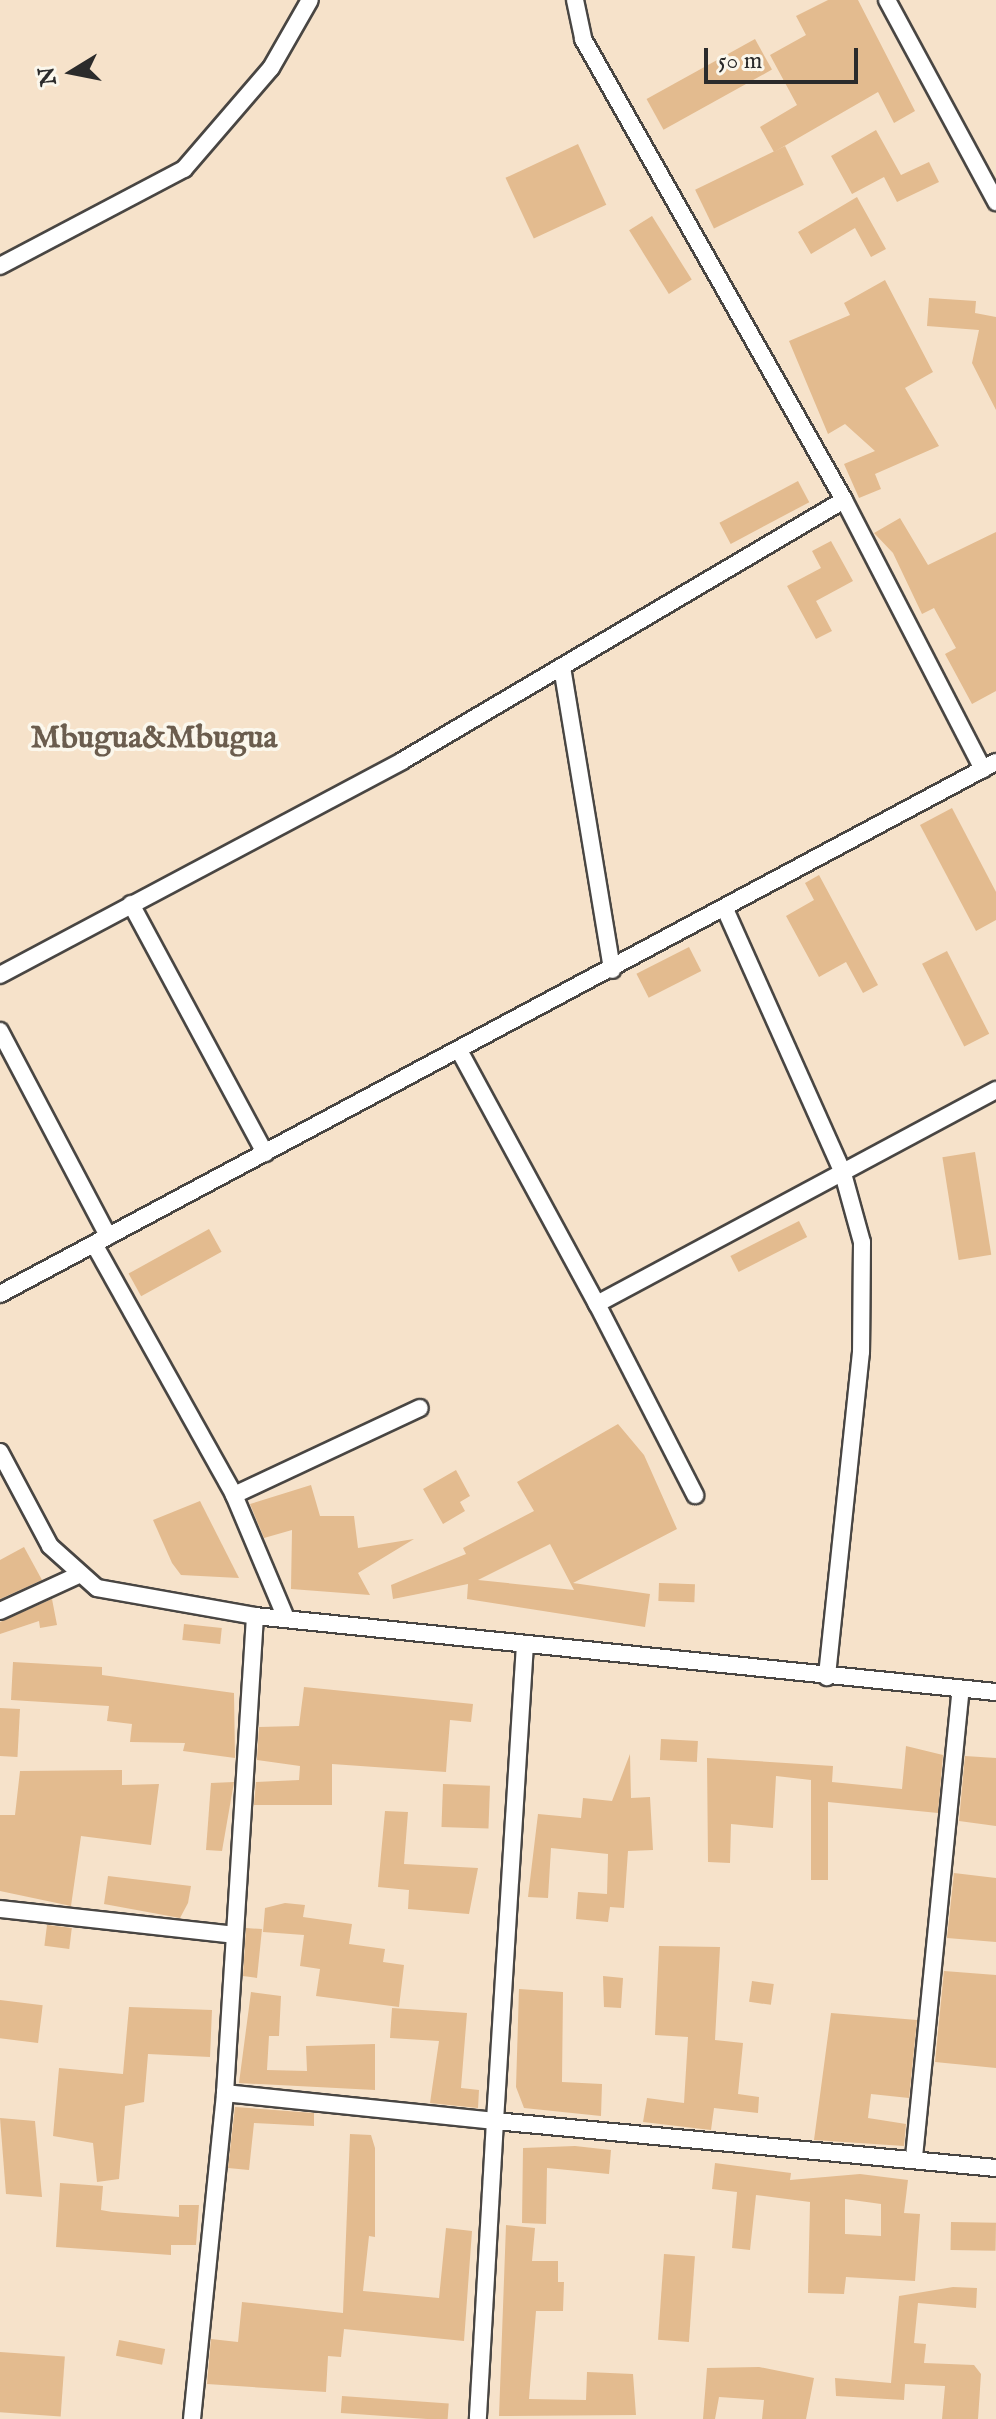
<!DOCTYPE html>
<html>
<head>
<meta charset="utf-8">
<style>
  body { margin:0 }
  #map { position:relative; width:996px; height:2419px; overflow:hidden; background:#f6e2ca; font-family:"IM FELL English",serif }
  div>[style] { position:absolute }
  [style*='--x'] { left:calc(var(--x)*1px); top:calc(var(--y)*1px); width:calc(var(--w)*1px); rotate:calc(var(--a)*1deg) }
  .building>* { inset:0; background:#e3bb8f; transform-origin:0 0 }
  .roads { filter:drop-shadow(2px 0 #494643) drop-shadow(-2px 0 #494643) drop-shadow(0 2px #494643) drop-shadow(0 -2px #494643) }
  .minor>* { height:16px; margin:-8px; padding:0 8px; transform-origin:8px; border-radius:8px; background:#fff }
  span { translate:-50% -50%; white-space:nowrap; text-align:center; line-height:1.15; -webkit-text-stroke:7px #fbf7ec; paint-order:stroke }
  .quarter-label { font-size:32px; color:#6b5d4e; font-weight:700 }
  .north { position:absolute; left:32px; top:32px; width:80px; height:80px; -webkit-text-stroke:6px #fbf7ec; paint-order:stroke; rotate:260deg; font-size:22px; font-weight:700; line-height:32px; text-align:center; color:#2b2b2b }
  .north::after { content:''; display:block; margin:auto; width:28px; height:36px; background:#2b2b2b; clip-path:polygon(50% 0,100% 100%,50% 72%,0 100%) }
  .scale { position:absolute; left:704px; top:48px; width:154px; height:36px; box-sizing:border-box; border:4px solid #2b2b2b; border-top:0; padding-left:10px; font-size:24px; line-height:28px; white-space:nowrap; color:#2b2b2b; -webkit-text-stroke:6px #fbf7ec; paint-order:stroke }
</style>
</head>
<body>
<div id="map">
  <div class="building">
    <div style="clip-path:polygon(828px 0,858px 0,915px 111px,894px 123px,878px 92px,774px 152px,760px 127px,797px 105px,770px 55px,806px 35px,796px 16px)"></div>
    <div style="left:755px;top:39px;width:35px;height:124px;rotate:61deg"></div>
    <div style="clip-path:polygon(876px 130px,901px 175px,929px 162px,939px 182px,897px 202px,884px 177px,852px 194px,831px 156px)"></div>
    <div style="left:578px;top:144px;width:67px;height:80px;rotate:65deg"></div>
    <div style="left:785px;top:146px;width:43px;height:100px;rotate:64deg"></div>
    <div style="clip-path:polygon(857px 197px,886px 249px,871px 257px,855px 228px,811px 254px,798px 232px)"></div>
    <div style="left:652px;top:216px;width:75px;height:27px;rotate:58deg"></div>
    <div style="clip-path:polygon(885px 280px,933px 372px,905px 388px,939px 446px,875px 474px,881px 489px,859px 498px,844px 464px,875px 451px,845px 424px,828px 434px,789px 341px,850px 315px,844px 303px)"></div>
    <div style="clip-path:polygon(929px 298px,976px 301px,975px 313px,996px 317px,996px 410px,972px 363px,979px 330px,927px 326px)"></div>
    <div style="left:798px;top:481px;width:24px;height:89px;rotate:62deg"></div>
    <div style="clip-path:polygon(900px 518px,928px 565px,996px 532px,996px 691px,972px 704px,945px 654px,956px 648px,934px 608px,922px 614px,893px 553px,874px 533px)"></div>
    <div style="clip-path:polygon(831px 541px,853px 581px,816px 601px,832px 631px,816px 639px,787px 586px,821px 568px,812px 551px)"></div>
    <div style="clip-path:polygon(952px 808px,996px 892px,996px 920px,976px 931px,920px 825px)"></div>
    <div style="clip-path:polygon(819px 875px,878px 985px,863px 993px,846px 962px,819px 977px,786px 916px,814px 900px,805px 883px)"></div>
    <div style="left:689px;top:947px;width:27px;height:59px;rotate:63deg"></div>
    <div style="left:947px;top:951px;width:93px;height:28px;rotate:63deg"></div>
    <div style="left:975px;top:1152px;width:104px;height:33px;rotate:81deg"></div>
    <div style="left:799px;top:1221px;width:18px;height:77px;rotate:63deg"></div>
    <div style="left:209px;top:1229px;width:26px;height:92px;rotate:61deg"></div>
    <div style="clip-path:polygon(evenodd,618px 1424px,644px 1455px,677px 1529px,573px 1583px,650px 1594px,645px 1627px,467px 1599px,468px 1584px,393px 1599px,391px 1585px,466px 1554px,463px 1548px,534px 1511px,517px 1482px,618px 1424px,550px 1544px,574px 1590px,478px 1580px,550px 1544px)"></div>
    <div style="clip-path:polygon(456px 1470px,470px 1496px,460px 1502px,465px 1511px,443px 1524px,423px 1489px)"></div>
    <div style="clip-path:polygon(311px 1485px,320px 1516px,354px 1516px,358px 1548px,414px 1539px,358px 1573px,370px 1595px,291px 1589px,292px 1530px,264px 1538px,250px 1504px)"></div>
    <div style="clip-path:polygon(200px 1501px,239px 1578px,181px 1575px,172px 1563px,153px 1520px)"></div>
    <div style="clip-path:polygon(24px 1547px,42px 1580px,0 1599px,0 1560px)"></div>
    <div style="left:659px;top:1583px;width:36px;height:18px;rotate:2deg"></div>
    <div style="clip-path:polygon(52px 1599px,57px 1625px,40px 1628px,39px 1621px,0 1634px,0 1622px)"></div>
    <div style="left:184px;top:1624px;width:38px;height:16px;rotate:6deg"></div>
    <div style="clip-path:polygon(13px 1662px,102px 1667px,102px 1675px,234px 1693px,235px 1758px,183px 1751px,185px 1743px,130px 1742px,132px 1724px,107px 1721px,109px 1706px,11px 1700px)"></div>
    <div style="clip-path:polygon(304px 1687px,473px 1704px,471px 1722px,450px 1720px,446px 1772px,332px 1764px,332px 1805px,254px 1805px,256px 1782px,299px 1780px,300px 1766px,257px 1760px,259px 1727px,299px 1726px)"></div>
    <div style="left:0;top:1708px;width:20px;height:48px;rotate:3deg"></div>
    <div style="left:661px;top:1739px;width:37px;height:21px;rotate:3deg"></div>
    <div style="clip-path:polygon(906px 1746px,943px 1755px,938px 1813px,828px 1802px,828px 1880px,811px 1880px,811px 1780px,776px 1776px,773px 1828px,731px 1824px,730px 1863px,708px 1862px,707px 1758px,833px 1766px,832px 1782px,902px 1789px)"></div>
    <div style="clip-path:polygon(630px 1754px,631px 1798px,650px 1797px,653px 1850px,628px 1851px,624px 1908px,610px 1907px,608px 1922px,576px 1919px,578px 1892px,607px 1894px,608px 1854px,551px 1848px,548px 1898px,528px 1897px,538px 1814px,581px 1818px,583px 1798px,612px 1801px)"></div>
    <div style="clip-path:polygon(965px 1756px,996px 1758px,996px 1826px,959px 1821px)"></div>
    <div style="clip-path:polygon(122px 1770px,122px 1785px,159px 1784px,151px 1845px,81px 1836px,71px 1906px,0 1891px,0 1815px,15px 1815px,20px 1771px)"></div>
    <div style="clip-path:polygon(234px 1782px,222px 1851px,206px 1850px,211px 1783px)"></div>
    <div style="left:443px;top:1784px;width:47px;height:43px;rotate:2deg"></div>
    <div style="clip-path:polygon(385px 1811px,408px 1812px,404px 1864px,478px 1868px,469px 1914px,408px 1909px,409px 1890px,378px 1887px)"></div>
    <div style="clip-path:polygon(954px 1873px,996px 1878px,996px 1942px,947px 1938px)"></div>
    <div style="clip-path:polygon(108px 1876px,191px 1886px,188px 1903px,180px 1918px,104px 1904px)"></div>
    <div style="clip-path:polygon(285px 1903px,305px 1905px,303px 1917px,352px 1924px,349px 1944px,385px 1949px,383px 1962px,404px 1965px,399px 2007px,316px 1996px,320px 1969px,300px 1966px,304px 1935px,263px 1932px,265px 1908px)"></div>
    <div style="left:47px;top:1925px;width:25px;height:21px;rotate:7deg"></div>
    <div style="clip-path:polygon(246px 1928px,262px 1929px,257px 1978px,243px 1976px)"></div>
    <div style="clip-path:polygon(659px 1946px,720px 1947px,715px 2040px,743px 2043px,738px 2094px,759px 2097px,758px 2113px,714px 2108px,711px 2130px,643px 2122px,647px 2098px,684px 2103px,688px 2037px,655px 2035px)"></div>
    <div style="clip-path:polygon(944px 1971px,996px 1975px,996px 2068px,935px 2062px)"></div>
    <div style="clip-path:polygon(603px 1976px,623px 1978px,621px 2008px,604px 2007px)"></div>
    <div style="left:752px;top:1981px;width:22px;height:21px;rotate:8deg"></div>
    <div style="clip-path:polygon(519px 1989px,563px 1992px,562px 2082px,602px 2084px,601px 2116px,524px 2108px,516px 2087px)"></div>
    <div style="clip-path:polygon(251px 1992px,281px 1996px,279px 2036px,269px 2036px,267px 2070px,307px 2071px,306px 2046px,375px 2044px,375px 2090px,239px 2083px)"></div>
    <div style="left:0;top:2000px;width:43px;height:38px;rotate:7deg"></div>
    <div style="clip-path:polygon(129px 2007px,212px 2010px,210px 2057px,148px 2054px,144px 2102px,125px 2106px,119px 2179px,97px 2182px,93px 2143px,53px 2136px,59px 2068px,123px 2074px)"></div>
    <div style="clip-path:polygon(392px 2008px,467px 2013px,461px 2088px,479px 2090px,478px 2108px,430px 2103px,439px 2041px,390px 2038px)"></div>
    <div style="clip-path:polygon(831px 2013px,917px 2020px,909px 2098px,871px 2094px,868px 2118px,906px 2124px,904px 2146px,814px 2140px)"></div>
    <div style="clip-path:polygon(235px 2107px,314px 2113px,314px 2126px,254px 2123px,249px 2170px,228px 2168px)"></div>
    <div style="clip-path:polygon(0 2118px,35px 2121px,42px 2197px,6px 2194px)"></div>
    <div style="clip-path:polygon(350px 2134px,371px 2135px,375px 2148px,375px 2237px,369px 2236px,363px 2291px,439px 2298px,446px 2228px,472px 2231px,464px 2341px,344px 2329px,341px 2357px,328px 2356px,326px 2392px,207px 2384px,211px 2339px,238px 2342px,242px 2302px,343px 2313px)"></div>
    <div style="clip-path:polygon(575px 2146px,611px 2150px,609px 2174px,547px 2168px,546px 2224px,522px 2223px,523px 2148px)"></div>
    <div style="clip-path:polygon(evenodd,715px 2163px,791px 2173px,790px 2180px,860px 2174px,908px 2180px,904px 2213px,920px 2214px,915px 2281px,846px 2277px,844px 2294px,808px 2293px,810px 2202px,756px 2195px,750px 2250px,732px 2248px,737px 2192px,712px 2189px,715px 2163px,845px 2199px,881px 2204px,881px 2236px,845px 2234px,845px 2199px)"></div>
    <div style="clip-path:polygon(60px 2183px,103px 2186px,101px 2210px,112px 2212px,179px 2217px,179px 2205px,199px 2205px,196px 2245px,171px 2245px,171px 2255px,56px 2247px)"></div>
    <div style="left:951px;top:2222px;width:45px;height:28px;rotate:1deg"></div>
    <div style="clip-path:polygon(506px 2225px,535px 2228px,532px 2261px,558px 2261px,558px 2282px,564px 2282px,563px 2311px,536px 2311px,529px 2399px,586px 2400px,587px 2372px,633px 2374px,636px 2415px,499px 2416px)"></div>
    <div style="left:664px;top:2254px;width:31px;height:86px;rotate:4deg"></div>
    <div style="clip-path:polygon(953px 2287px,977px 2288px,976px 2308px,918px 2303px,914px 2343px,926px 2344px,924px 2363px,974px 2365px,981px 2374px,978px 2419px,942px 2419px,945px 2386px,905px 2384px,904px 2400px,836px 2396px,835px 2378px,891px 2383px,899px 2296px)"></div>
    <div style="left:119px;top:2340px;width:47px;height:16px;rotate:11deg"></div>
    <div style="left:0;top:2352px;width:65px;height:60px;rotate:4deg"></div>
    <div style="clip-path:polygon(759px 2367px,814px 2378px,806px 2419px,762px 2419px,764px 2400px,719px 2397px,715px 2419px,703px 2419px,707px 2368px)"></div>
    <div style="left:342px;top:2396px;width:107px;height:17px;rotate:4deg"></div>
  </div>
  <div class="roads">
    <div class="minor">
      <div style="--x:575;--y:0;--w:40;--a:78"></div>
      <div style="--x:583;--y:39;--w:530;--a:60.48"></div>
      <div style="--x:844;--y:500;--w:303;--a:62.7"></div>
      <div style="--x:887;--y:0;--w:230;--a:61.6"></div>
      <div style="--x:0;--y:266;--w:208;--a:-27.8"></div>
      <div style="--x:184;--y:169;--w:133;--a:-49.3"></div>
      <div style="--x:271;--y:68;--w:78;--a:-60.2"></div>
      <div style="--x:562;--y:667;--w:307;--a:80.6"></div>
      <div style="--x:131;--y:904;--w:283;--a:61.7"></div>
      <div style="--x:725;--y:909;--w:286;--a:65.9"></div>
      <div style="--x:842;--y:1170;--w:75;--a:74.5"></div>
      <div style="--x:862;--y:1242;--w:110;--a:90.5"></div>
      <div style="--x:861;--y:1352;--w:327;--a:96"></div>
      <div style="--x:0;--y:975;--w:455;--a:-28"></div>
      <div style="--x:402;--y:761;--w:513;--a:-30.56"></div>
      <div style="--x:0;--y:1031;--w:232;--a:62.2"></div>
      <div style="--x:460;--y:1052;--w:287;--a:61.5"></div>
      <div style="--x:597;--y:1304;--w:453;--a:-28.2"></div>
      <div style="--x:94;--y:1244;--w:287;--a:60.8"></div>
      <div style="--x:234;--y:1495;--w:134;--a:67.1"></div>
      <div style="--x:0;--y:1294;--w:1129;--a:-28.11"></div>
      <div style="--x:597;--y:1304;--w:215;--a:62.8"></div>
      <div style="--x:0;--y:1452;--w:106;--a:62"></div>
      <div style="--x:50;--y:1546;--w:63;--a:41.8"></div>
      <div style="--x:97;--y:1588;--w:160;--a:10"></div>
      <div style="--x:255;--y:1616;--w:745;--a:5.86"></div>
      <div style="--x:234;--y:1495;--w:205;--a:-25.1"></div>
      <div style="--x:0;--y:1611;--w:84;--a:-24.7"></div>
      <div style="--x:525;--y:1644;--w:478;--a:93.6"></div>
      <div style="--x:495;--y:2121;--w:503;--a:5.36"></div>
      <div style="--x:0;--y:1909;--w:236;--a:6.3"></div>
      <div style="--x:225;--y:2093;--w:271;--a:5.9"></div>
      <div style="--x:495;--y:2121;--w:298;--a:93.3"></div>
      <div style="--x:914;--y:2157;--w:470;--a:-84.3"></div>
      <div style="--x:192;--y:2419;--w:328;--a:-84.2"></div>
      <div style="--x:225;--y:2093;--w:478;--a:-86.4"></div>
    </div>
  </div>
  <div class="quarter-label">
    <span style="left:154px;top:739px">Mbugua&amp;Mbugua</span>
  </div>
  <div class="north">N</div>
  <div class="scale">50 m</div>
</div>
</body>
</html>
